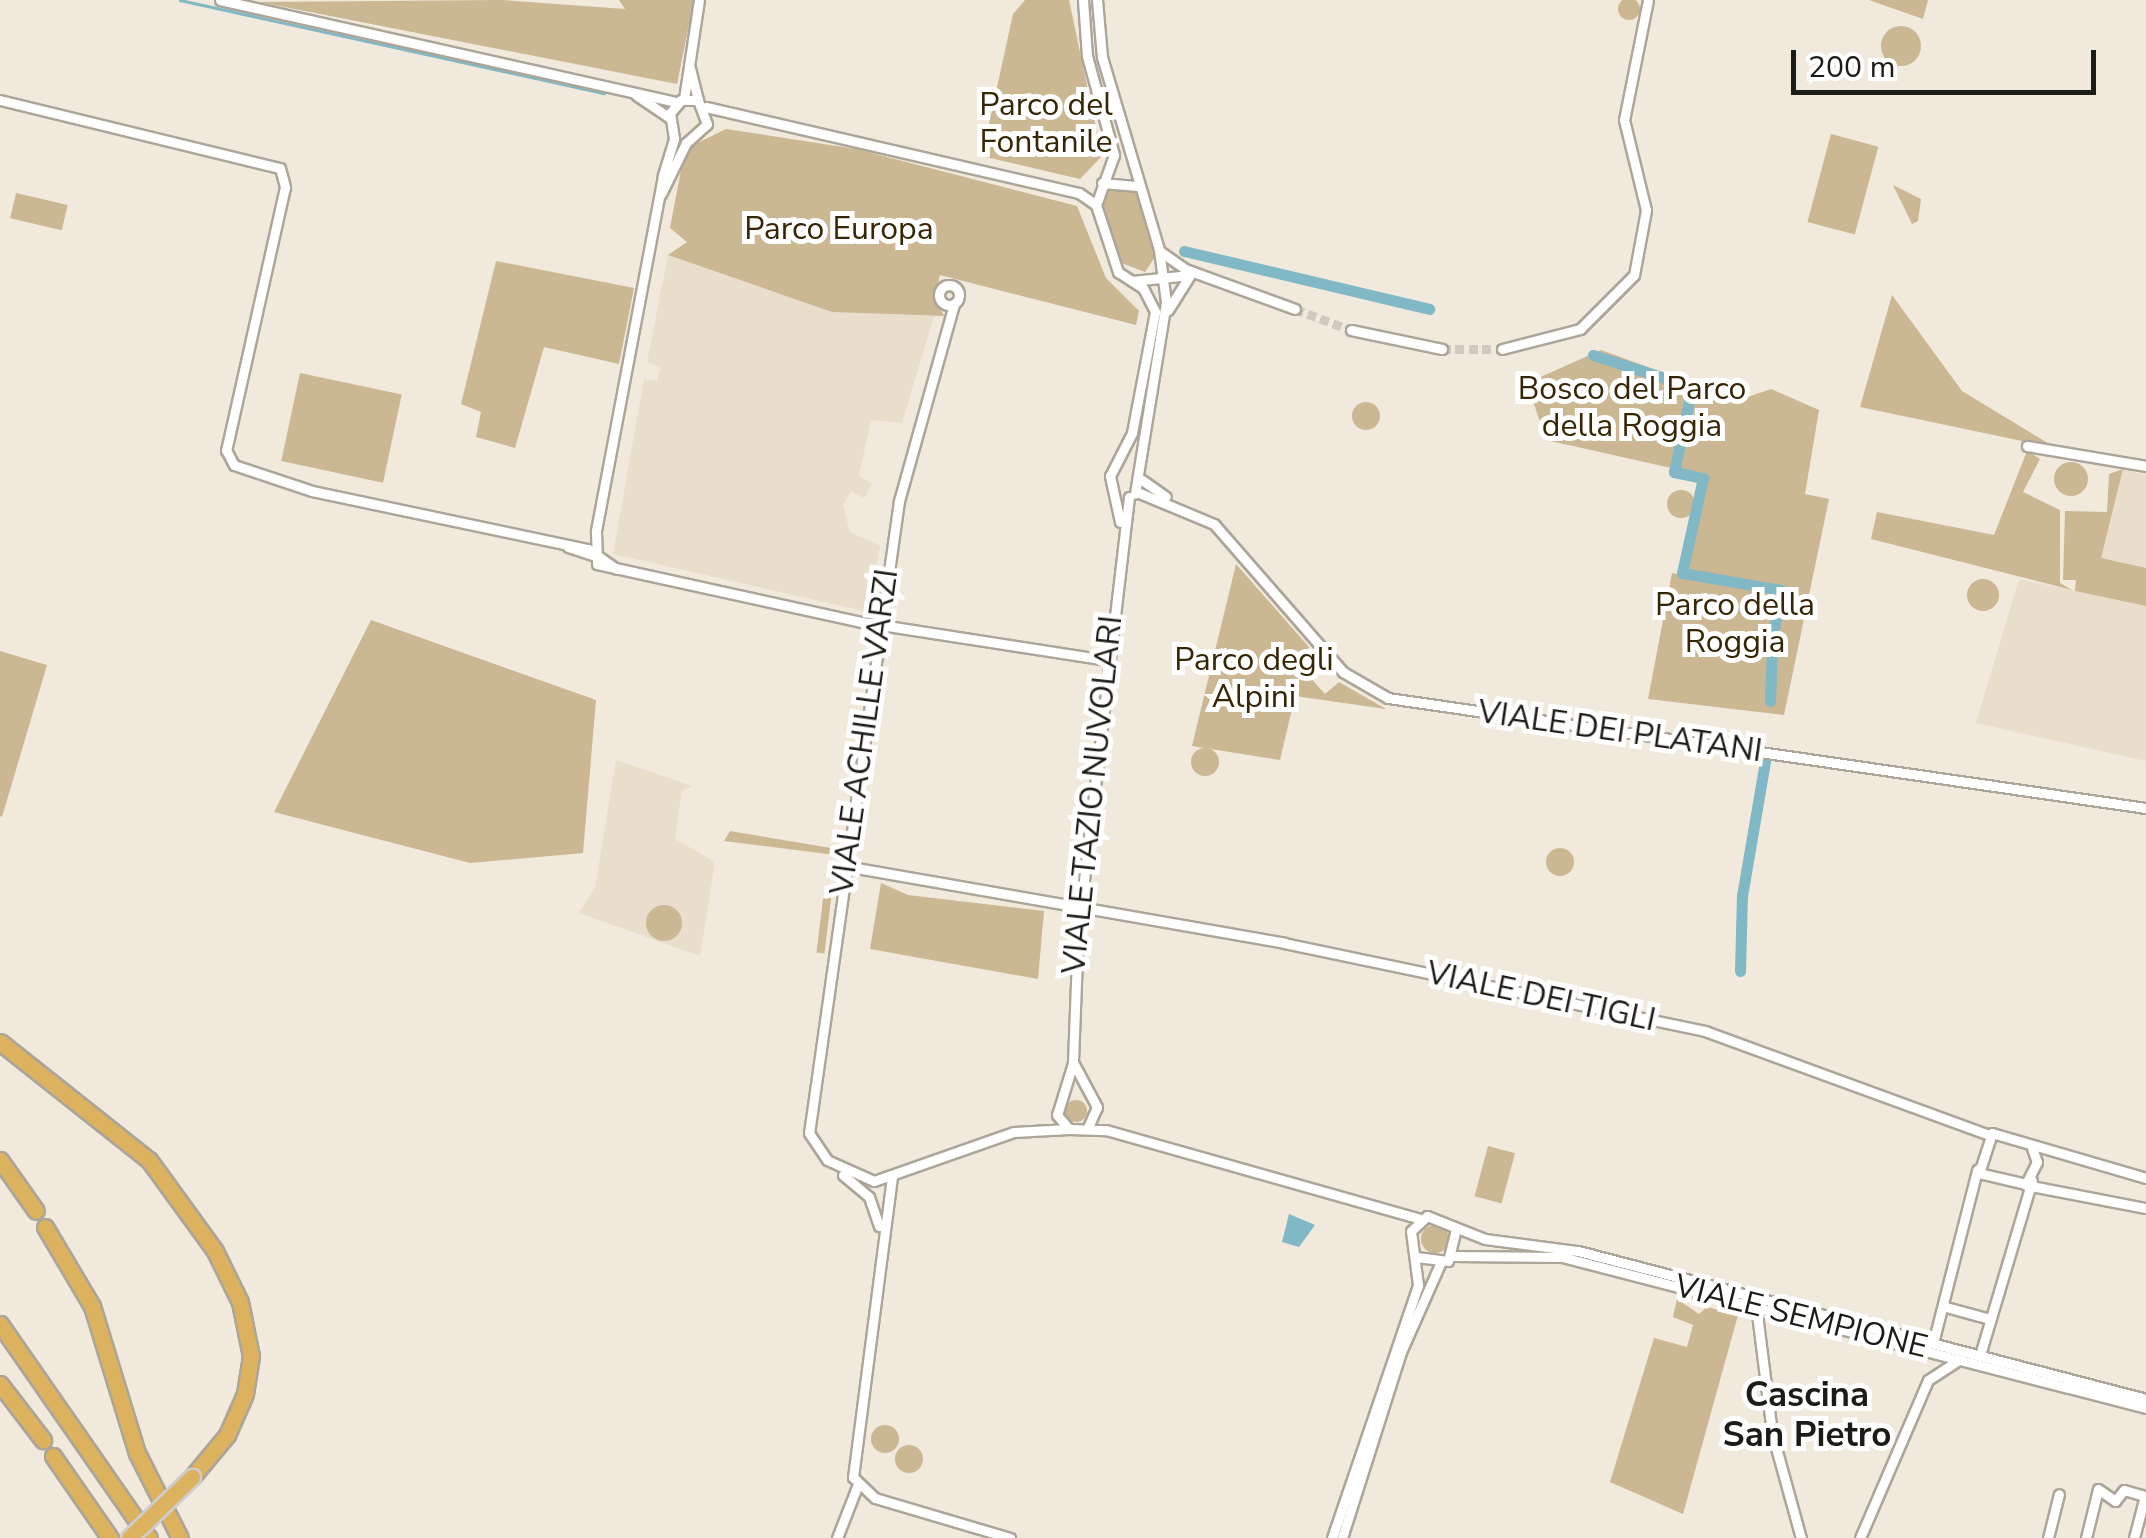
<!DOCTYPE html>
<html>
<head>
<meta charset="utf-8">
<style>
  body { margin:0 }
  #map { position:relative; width:2146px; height:1538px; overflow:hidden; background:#f0e9dc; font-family:"Nunito Sans",sans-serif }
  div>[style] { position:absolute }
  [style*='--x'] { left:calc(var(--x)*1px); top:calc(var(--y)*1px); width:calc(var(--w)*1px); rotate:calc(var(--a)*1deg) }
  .built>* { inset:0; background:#e8decb }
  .green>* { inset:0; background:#cbb792; transform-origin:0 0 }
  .round { border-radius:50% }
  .water>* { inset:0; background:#81b8c5 }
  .stream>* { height:2.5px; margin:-1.25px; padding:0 1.25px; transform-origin:1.25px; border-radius:1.25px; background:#81b8c5 }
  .canal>* { height:11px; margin:-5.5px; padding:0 5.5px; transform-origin:5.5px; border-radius:5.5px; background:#81b8c5 }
  .street-tunnel>* { height:9px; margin-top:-4.5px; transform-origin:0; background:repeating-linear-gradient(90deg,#d0cabe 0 9px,transparent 0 13.5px) }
  .roads { filter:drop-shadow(2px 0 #aca599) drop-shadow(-2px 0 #aca599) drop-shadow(0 2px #aca599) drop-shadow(0 -2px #aca599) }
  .street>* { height:9px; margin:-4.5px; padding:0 4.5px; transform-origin:4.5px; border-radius:4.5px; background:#fff }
  .street>.ring { margin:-4.5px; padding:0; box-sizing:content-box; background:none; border:9px solid #fff; border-radius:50% }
  .highway>* { height:15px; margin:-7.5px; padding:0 7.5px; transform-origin:7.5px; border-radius:7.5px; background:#ddb25e }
  .bridges { filter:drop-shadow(2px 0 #cdcdcc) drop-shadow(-2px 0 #cdcdcc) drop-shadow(0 2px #cdcdcc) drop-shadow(0 -2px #cdcdcc) }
  .highway-bridge>* { height:15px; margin:-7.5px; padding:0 7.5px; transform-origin:7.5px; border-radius:7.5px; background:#ddb25e }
  span { translate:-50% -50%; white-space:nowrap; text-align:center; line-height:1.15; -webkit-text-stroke:10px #fff; paint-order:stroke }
  .park-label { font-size:32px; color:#362604 }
  .street-label { font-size:32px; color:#1d1b16 }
  .neighbourhood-label { font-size:35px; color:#1d1b16; font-weight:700 }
  .scale { position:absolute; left:1791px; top:50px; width:305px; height:45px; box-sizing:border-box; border:5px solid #1d1b16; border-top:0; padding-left:12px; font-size:30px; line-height:35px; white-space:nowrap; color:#1d1b16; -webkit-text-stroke:8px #fff; paint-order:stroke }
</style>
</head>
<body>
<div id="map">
  <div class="built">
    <div style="clip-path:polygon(668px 255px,832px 312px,934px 316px,902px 423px,871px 420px,859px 476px,872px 484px,864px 498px,851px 491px,843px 505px,850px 532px,880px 546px,868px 612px,613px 554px,644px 379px,657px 381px,660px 368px,647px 362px)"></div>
    <div style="clip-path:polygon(2123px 469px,2146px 475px,2146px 568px,2100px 558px)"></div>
    <div style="clip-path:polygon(2019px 579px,2146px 606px,2146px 761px,1976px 723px)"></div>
    <div style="clip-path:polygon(616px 760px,692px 786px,682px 791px,675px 839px,715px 862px,700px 956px,579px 913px,595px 888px)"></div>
  </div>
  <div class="green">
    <div class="round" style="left:1618px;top:-2px;width:22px;height:22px"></div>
    <div style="clip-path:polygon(502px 0,625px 9px,619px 0,694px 0,677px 84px,259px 2px)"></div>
    <div style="clip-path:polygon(1025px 0,1069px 0,1102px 156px,1080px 179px,982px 156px,1013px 14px)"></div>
    <div style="clip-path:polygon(1869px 0,1928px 0,1923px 19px)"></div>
    <div class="round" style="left:1881px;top:26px;width:40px;height:40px"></div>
    <div style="clip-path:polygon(726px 129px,856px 149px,1077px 206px,1106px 278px,1139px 311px,1136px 325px,940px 275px,934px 302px,945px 316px,832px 312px,668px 255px,687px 242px,670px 228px,685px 149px)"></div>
    <div style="left:1831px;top:134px;width:49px;height:91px;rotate:15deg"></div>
    <div style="clip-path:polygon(1893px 185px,1921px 199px,1918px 221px,1912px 224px)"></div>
    <div style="clip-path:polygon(1107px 186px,1135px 190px,1155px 257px,1145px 272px,1119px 262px,1103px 203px)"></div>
    <div style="left:16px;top:193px;width:53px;height:26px;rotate:13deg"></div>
    <div style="clip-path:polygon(496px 261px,634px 288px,619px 364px,544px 347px,515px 448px,476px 437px,481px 412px,461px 404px)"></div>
    <div style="clip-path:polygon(1892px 295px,1962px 391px,2056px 448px,1860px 407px)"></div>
    <div style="clip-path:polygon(1601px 350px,1739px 400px,1771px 389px,1819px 410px,1805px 494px,1829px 499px,1784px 715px,1648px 699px,1672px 573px,1687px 576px,1707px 476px,1546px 440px,1527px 383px)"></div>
    <div style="left:300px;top:373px;width:104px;height:90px;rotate:12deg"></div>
    <div class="round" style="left:1352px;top:402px;width:28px;height:28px"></div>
    <div style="clip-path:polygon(2027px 451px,2040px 459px,2023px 492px,2060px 510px,2060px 583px,2072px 590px,1871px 539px,1877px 512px,1994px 535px)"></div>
    <div class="round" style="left:2054px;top:462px;width:34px;height:34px"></div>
    <div style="clip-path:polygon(2123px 469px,2101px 558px,2146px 568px,2146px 606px,2075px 591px,2076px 580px,2063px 580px,2065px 511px,2107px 512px,2109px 474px)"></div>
    <div class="round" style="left:1667px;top:490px;width:28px;height:28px"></div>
    <div style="clip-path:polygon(1236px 564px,1309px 647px,1300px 666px,1325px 694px,1339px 682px,1386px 709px,1295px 696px,1280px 760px,1192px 746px)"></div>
    <div class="round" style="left:1967px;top:579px;width:32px;height:32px"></div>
    <div style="clip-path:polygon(371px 620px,596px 700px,583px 853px,470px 863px,274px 812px)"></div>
    <div style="clip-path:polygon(0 651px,47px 665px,2px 817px,0 816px)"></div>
    <div class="round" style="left:1191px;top:748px;width:28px;height:28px"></div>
    <div style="clip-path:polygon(730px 831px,837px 849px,836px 855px,724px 841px)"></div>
    <div class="round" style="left:1546px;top:848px;width:28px;height:28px"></div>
    <div style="clip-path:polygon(881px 883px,908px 895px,1044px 911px,1038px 979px,870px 949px)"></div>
    <div style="left:824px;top:891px;width:8px;height:62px;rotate:7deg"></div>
    <div class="round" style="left:646px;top:905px;width:36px;height:36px"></div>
    <div class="round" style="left:1065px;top:1100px;width:22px;height:22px"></div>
    <div style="left:1488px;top:1146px;width:28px;height:52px;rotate:15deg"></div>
    <div class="round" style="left:1421px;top:1225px;width:28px;height:28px"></div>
    <div style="clip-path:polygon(1677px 1299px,1699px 1314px,1707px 1307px,1738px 1315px,1683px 1514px,1610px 1482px,1654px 1338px,1687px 1347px,1693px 1325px,1673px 1317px)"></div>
    <div class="round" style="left:871px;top:1425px;width:28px;height:28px"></div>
    <div class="round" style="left:895px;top:1445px;width:28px;height:28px"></div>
  </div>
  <div class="water">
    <div style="clip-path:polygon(1289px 1214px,1315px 1225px,1299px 1247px,1282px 1242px)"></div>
  </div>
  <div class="stream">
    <div style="--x:180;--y:0;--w:434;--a:12.4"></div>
  </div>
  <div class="canal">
    <div style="--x:1184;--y:251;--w:252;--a:13.3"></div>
    <div style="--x:1593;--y:355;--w:104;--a:17.9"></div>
    <div style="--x:1692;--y:387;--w:87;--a:102"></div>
    <div style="--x:1674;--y:472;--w:30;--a:12"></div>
    <div style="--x:1703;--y:478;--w:97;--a:102.5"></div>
    <div style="--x:1682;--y:573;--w:13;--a:9"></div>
    <div style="--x:1700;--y:576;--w:82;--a:9.8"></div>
    <div style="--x:1781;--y:590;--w:51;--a:100.2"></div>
    <div style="--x:1770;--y:701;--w:56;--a:-88"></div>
    <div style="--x:1740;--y:971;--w:75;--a:-88.5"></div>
    <div style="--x:1742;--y:896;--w:137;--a:-80.3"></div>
  </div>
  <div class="street-tunnel">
    <div style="--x:1295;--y:309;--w:60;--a:20.6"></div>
    <div style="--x:1442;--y:349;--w:60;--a:0"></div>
  </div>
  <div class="roads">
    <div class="street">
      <div style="--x:220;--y:0;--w:469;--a:12.6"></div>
      <div style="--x:1083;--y:0;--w:56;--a:85.9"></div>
      <div style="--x:1087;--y:56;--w:103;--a:74.7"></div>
      <div style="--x:1114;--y:155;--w:53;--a:109.8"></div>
      <div style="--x:1096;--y:205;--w:71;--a:71.8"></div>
      <div style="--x:1118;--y:272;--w:30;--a:33"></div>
      <div style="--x:1143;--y:288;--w:27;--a:63"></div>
      <div style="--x:1155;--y:312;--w:123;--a:100.8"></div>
      <div style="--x:1132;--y:433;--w:48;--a:117.1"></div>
      <div style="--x:1110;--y:476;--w:47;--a:77.7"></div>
      <div style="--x:1097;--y:0;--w:57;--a:85"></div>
      <div style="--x:1102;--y:57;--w:201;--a:73.5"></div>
      <div style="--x:1159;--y:250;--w:52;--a:82.3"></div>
      <div style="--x:1166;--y:302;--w:194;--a:99.2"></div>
      <div style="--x:690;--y:68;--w:33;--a:76"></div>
      <div style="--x:636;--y:95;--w:41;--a:34.1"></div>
      <div style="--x:684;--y:99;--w:100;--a:-81.4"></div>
      <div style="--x:0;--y:100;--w:288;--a:13.7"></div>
      <div style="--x:280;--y:168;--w:20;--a:75"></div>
      <div style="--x:285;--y:187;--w:270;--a:102.6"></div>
      <div style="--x:226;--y:450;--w:17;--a:62"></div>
      <div style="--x:234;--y:465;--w:82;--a:18.4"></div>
      <div style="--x:312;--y:491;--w:282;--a:11.9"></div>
      <div style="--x:588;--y:549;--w:35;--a:35"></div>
      <div style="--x:706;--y:107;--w:383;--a:13"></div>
      <div style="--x:1079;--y:193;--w:21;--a:35"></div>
      <div style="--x:1102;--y:183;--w:36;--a:5"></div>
      <div style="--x:661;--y:194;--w:57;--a:-63.9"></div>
      <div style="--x:686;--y:143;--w:28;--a:-42"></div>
      <div style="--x:707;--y:124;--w:26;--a:-111"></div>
      <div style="--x:698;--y:100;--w:17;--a:180"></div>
      <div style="--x:681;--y:100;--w:17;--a:130"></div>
      <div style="--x:670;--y:113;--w:26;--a:81"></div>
      <div style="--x:674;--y:139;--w:39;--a:107"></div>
      <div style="--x:663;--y:176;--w:362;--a:100.7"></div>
      <div style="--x:596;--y:532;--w:32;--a:88"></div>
      <div style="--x:597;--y:564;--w:270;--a:12.4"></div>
      <div style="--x:861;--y:622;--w:248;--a:8.8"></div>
      <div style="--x:1161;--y:252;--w:29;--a:35"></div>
      <div style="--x:1185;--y:269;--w:117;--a:20"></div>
      <div style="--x:1132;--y:281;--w:58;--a:-5.9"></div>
      <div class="ring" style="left:939px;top:285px;width:11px;height:11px"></div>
      <div style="--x:954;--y:304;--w:205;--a:105.6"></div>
      <div style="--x:899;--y:501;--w:638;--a:98.1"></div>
      <div style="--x:809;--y:1133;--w:32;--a:56"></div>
      <div style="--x:827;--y:1160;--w:51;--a:24.1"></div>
      <div style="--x:874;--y:1181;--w:148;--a:-19.3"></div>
      <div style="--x:1014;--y:1132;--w:55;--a:-3.1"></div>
      <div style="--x:1168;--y:310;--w:41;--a:-57.8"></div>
      <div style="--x:1351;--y:330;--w:93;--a:11.8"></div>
      <div style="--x:1502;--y:349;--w:81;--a:-14.4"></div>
      <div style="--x:1580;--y:329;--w:76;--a:-45"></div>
      <div style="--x:1634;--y:275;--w:66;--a:-79.5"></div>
      <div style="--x:1646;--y:210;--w:93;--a:-103.7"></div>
      <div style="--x:1624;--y:120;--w:122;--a:-78.7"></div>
      <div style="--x:2027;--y:446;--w:121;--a:9.5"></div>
      <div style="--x:1142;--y:480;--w:29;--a:35"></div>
      <div style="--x:1137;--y:492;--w:83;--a:22.6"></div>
      <div style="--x:1214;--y:524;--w:196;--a:48.9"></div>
      <div style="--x:1343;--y:672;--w:52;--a:30"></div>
      <div style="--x:1388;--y:698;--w:766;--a:8.26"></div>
      <div style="--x:1129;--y:497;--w:437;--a:96.7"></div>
      <div style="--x:1078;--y:931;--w:132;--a:92.2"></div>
      <div style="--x:1073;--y:1063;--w:54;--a:107.1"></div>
      <div style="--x:1057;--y:1115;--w:18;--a:49"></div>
      <div style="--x:1069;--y:1129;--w:37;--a:2"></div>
      <div style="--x:1106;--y:1130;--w:327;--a:15.8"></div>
      <div style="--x:568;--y:547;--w:32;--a:18"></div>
      <div style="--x:845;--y:866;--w:446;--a:9.9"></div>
      <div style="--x:1284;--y:943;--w:430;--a:11.8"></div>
      <div style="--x:1705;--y:1031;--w:300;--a:20.1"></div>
      <div style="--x:1074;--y:1064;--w:49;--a:61.9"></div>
      <div style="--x:1097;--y:1107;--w:22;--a:114"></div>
      <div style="--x:2031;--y:1145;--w:18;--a:71"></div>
      <div style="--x:2037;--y:1162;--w:25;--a:117"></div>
      <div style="--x:2026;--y:1184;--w:48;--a:-166.8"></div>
      <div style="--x:1979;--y:1173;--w:42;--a:-72"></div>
      <div style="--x:1992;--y:1133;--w:160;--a:16.3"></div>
      <div style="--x:843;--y:1175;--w:34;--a:40"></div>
      <div style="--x:869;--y:1197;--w:31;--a:71"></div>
      <div style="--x:892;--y:1177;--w:303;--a:97.4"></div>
      <div style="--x:853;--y:1477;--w:30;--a:44"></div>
      <div style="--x:875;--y:1498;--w:141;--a:16.5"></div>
      <div style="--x:2026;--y:1185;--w:122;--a:10.9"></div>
      <div style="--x:1454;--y:1256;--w:108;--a:0.5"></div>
      <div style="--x:1562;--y:1257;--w:603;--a:14.5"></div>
      <div style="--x:1416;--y:1257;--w:32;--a:7"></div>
      <div style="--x:1448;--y:1261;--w:34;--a:-76"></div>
      <div style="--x:1756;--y:1306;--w:128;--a:82.8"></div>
      <div style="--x:1772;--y:1433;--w:109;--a:74.6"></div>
      <div style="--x:1946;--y:1307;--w:46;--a:15.3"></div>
      <div style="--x:1933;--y:1343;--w:179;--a:-75.7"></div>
      <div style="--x:1980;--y:1355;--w:182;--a:-73.4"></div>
      <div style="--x:837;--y:1538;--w:58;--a:-68.7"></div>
      <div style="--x:1332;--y:1538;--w:267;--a:-71.2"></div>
      <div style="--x:1418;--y:1285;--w:54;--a:-97.4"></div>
      <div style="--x:1411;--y:1231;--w:22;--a:-43"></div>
      <div style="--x:1427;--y:1216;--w:62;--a:21.6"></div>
      <div style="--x:1485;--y:1239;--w:94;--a:7.4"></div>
      <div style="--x:1578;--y:1251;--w:587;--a:14.6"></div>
      <div style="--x:1342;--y:1538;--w:195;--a:-72.4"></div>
      <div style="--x:1401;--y:1352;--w:96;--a:-66.1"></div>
      <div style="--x:1860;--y:1538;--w:172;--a:-66.7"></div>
      <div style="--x:1928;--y:1380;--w:38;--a:-33"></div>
      <div style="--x:2048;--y:1538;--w:45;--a:-76"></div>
      <div style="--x:2086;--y:1538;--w:50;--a:-76.2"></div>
      <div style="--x:2098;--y:1489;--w:21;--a:35"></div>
      <div style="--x:2115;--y:1501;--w:14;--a:-51"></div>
      <div style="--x:2124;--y:1490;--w:22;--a:16"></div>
      <div style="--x:2145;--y:1496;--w:43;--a:104.7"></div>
    </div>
    <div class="highway">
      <div style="--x:0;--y:1042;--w:190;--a:38.4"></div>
      <div style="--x:149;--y:1160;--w:112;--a:54"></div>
      <div style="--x:215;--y:1251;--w:57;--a:63.9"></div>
      <div style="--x:240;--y:1302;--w:55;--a:78.5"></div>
      <div style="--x:251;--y:1356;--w:38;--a:99"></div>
      <div style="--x:245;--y:1394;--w:45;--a:113.7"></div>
      <div style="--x:227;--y:1435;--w:55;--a:129.8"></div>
      <div style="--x:0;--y:1160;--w:62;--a:54.8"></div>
      <div style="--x:45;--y:1227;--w:92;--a:59.3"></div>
      <div style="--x:92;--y:1306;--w:154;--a:73"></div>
      <div style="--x:137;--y:1453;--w:95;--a:63.2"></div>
      <div style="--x:0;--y:1324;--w:261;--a:55.2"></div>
      <div style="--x:0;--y:1384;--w:71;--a:52.5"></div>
      <div style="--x:53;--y:1456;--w:100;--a:55.2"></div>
    </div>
  </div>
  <div class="bridges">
    <div class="highway-bridge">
      <div style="--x:129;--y:1538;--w:88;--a:-44.1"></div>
    </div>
  </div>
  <div class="park-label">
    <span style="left:1046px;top:124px">Parco del<br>Fontanile</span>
    <span style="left:839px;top:229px">Parco Europa</span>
    <span style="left:1632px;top:408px">Bosco del Parco<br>della Roggia</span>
    <span style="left:1735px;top:624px">Parco della<br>Roggia</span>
    <span style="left:1254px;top:679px">Parco degli<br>Alpini</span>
  </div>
  <div class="street-label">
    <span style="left:865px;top:732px;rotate:-82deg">VIALE ACHILLE VARZI</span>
    <span style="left:1620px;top:732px;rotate:8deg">VIALE DEI PLATANI</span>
    <span style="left:1093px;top:795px;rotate:-84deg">VIALE TAZIO NUVOLARI</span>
    <span style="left:1541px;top:997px;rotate:12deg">VIALE DEI TIGLI</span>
    <span style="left:1801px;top:1317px;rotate:14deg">VIALE SEMPIONE</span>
  </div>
  <div class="neighbourhood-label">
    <span style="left:1807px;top:1415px">Cascina<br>San Pietro</span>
  </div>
  <div class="scale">200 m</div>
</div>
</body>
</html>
